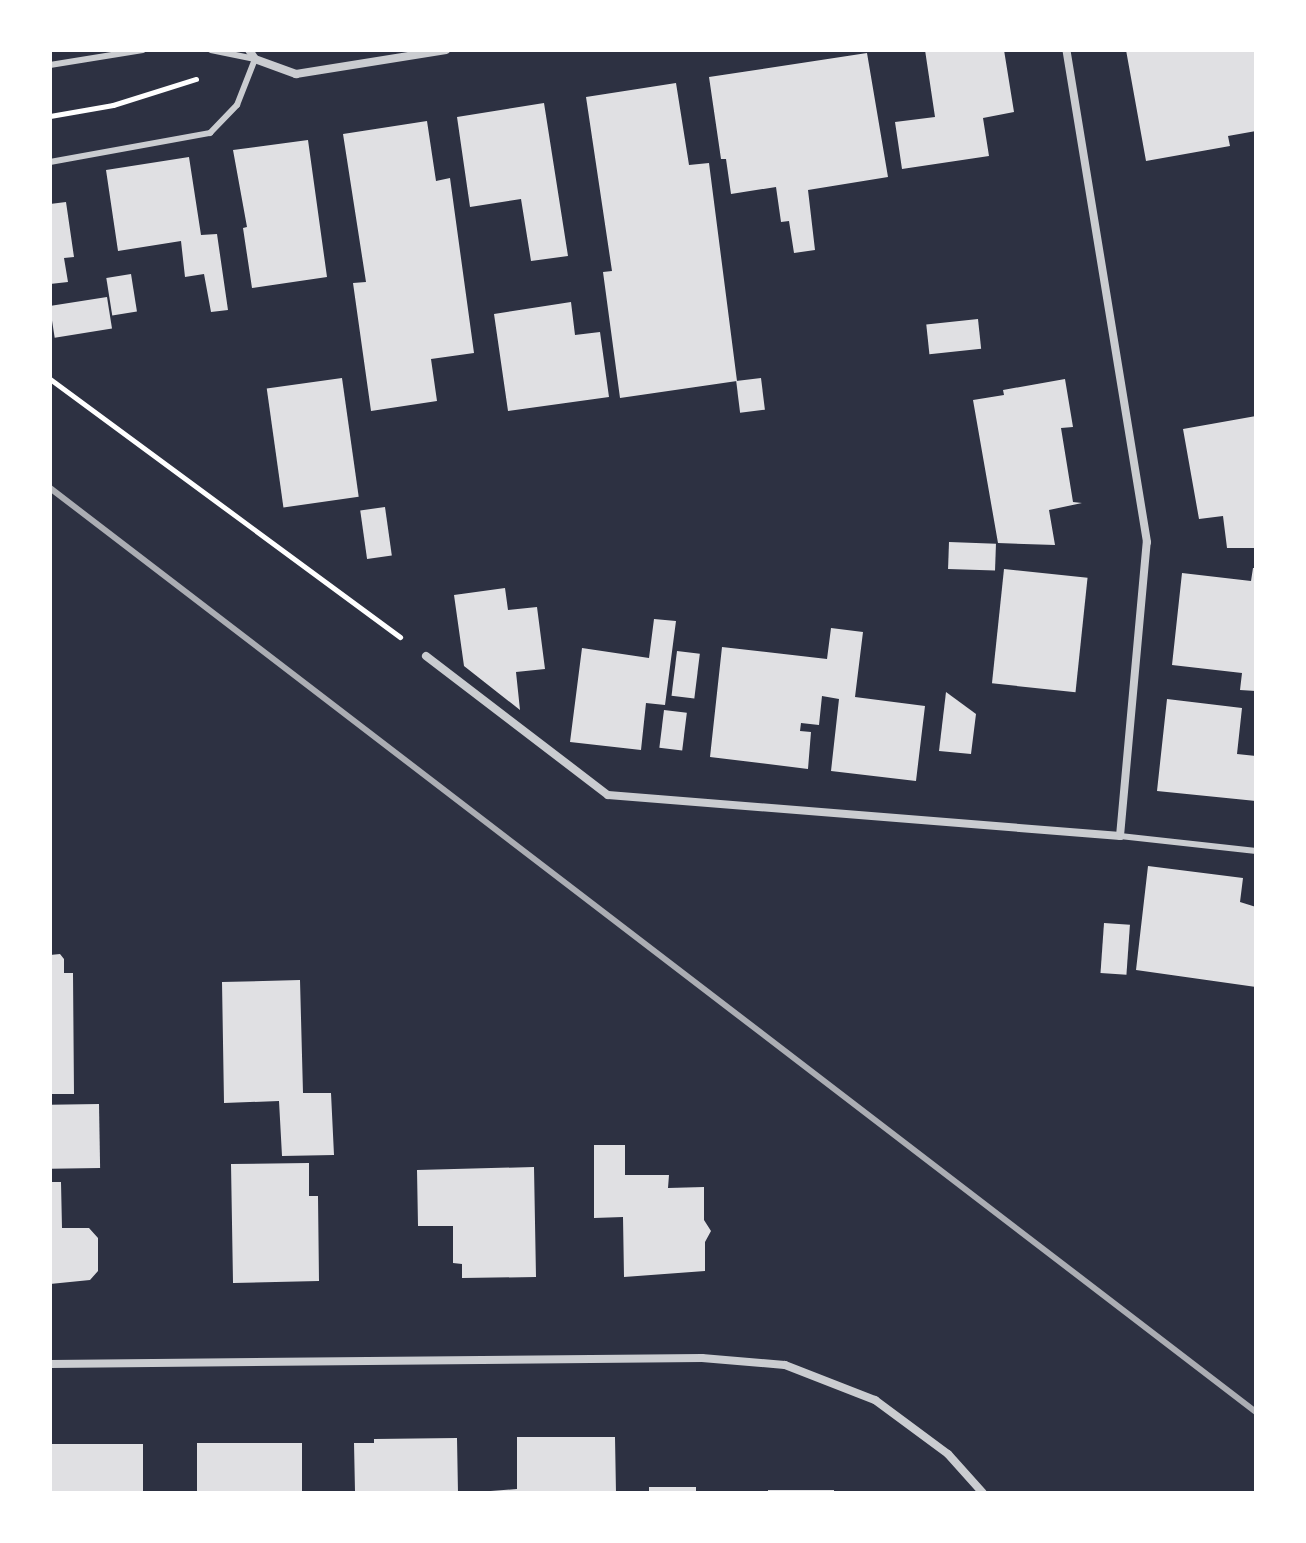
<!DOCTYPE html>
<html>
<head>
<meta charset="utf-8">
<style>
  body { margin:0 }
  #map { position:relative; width:1306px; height:1543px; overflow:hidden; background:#2d3142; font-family:"Asap Condensed",sans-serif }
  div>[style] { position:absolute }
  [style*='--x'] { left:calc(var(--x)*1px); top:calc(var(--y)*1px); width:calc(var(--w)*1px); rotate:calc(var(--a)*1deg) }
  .building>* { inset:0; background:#e0e0e3; transform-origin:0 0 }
  .path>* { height:5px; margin:-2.5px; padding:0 2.5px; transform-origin:2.5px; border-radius:2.5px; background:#fff }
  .service>* { height:6px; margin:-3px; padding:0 3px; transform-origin:3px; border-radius:3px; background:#caccd0 }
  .minor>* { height:8px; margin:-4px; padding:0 4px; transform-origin:4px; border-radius:4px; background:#caccd0 }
  .rail>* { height:6px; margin:-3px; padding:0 3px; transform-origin:3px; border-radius:3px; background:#abadb3 }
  span { translate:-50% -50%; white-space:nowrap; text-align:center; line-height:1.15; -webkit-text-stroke:6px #fff; paint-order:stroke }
  .frame { position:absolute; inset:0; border:52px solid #fff; pointer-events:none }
</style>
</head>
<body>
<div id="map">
  <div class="building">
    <div style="clip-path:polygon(925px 50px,1004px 50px,1014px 112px,983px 118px,989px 156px,902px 169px,895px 122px,935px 117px)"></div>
    <div style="clip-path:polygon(1126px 50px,1256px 50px,1256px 131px,1228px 136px,1230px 146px,1146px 161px)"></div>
    <div style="clip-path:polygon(867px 53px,888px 177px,808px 190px,815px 250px,794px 253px,789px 221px,781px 222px,776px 187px,731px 194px,726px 159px,721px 159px,709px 77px)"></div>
    <div style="clip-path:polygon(676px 83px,689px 165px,709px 163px,737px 381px,620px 398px,603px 272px,612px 271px,586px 97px)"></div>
    <div style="clip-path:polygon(544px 103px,568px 256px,531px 261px,521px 199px,470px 207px,457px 117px)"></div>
    <div style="clip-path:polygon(427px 121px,436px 181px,450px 178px,474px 353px,431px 359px,437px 401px,371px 411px,353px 283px,366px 282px,343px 134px)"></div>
    <div style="clip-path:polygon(308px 140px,327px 277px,252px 288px,243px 228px,247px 227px,233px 150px)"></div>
    <div style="clip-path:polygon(189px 157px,201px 235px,217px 234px,228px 310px,211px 312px,204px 274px,185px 277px,181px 241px,118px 251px,106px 170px)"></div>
    <div style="clip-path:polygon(66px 202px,74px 257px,64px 258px,68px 282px,50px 284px,50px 204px)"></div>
    <div style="left:131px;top:274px;width:38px;height:25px;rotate:81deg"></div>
    <div style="left:107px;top:297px;width:32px;height:58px;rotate:81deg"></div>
    <div style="clip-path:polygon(571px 302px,575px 335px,600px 332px,609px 397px,508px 411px,494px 314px)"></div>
    <div style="left:978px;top:319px;width:30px;height:52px;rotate:84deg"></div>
    <div style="left:342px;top:378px;width:120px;height:76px;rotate:82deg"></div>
    <div style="left:761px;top:378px;width:32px;height:25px;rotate:83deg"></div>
    <div style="clip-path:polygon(1065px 379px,1073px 427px,1061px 428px,1073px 502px,1082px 503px,1049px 510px,1055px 545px,998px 543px,973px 400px,1004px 395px,1003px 390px)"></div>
    <div style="clip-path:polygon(1256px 416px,1256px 548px,1227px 548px,1223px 516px,1199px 519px,1183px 429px)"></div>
    <div style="left:385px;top:507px;width:49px;height:25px;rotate:82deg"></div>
    <div style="left:949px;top:542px;width:47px;height:27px;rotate:2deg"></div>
    <div style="clip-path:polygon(1253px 568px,1256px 568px,1256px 691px,1240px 690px,1242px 673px,1172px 665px,1182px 573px,1251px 581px)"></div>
    <div style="left:1004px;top:569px;width:84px;height:115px;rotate:6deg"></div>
    <div style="clip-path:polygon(505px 588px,508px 610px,537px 607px,545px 669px,516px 672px,520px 710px,464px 666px,454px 595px)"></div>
    <div style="clip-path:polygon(654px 619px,676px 621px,665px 705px,646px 703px,641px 750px,570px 742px,582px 648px,649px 658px)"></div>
    <div style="clip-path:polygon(831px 628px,863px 632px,855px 697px,925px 706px,916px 781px,831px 771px,839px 699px,822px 696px,819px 725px,801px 723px,800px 731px,811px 732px,808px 769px,710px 757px,722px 647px,827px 659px)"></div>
    <div style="left:677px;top:651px;width:23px;height:45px;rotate:7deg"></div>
    <div style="clip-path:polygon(946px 692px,976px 714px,971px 754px,939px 751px)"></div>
    <div style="clip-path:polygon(1167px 699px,1242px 708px,1237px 754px,1256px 756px,1256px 801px,1157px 791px)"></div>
    <div style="left:664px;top:710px;width:23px;height:38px;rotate:7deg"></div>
    <div style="clip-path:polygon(1148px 866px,1243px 878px,1240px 902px,1256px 907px,1256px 987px,1136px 970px)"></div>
    <div style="left:1104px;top:923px;width:26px;height:50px;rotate:4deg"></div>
    <div style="clip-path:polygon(60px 954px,64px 959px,64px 973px,73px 973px,74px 1094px,50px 1094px,50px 955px)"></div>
    <div style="clip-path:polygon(300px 980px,303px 1093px,331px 1093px,334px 1155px,282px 1156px,279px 1101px,224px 1103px,222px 982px)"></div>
    <div style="left:99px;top:1104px;width:64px;height:49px;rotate:89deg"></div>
    <div style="clip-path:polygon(594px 1145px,625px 1145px,625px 1175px,669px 1175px,668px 1188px,704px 1187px,704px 1220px,711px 1231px,705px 1242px,705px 1271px,624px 1277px,623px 1217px,594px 1218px)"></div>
    <div style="clip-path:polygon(309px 1163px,309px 1196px,318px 1196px,319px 1281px,233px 1283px,231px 1164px)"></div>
    <div style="clip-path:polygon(534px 1167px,536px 1277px,462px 1278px,462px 1264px,453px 1263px,453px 1226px,418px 1226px,417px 1170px)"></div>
    <div style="clip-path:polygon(50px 1182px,61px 1182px,62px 1228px,89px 1228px,98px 1238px,98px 1271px,90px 1280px,50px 1284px)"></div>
    <div style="clip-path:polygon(517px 1437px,615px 1437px,616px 1493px,465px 1493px,517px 1489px)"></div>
    <div style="clip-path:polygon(457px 1438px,458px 1493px,355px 1492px,354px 1443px,374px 1443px,374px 1439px)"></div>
    <div style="left:197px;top:1443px;width:105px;height:50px"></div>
    <div style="left:50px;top:1444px;width:93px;height:49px"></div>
    <div style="left:649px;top:1487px;width:47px;height:6px"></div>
    <div style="left:768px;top:1490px;width:66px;height:3px"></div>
  </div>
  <div class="path">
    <div style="--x:50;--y:116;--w:64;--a:-9.9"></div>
    <div style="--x:113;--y:105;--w:87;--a:-17.4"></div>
    <div style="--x:50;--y:379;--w:435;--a:36.4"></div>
  </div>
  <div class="service">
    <div style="--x:50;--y:65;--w:94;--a:-9.2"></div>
    <div style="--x:50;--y:162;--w:163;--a:-10.3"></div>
    <div style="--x:210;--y:133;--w:39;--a:-46"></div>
    <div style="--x:237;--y:105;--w:49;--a:-68.6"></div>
    <div style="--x:255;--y:59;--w:45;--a:-168.4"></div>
    <div style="--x:1120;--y:836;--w:137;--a:6.3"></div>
  </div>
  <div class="minor">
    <div style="--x:249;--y:50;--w:11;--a:56"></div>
    <div style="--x:255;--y:59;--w:44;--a:20.1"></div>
    <div style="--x:296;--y:74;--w:152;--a:-9.1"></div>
    <div style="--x:426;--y:656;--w:229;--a:37.4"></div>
    <div style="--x:608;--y:795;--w:514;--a:4.58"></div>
    <div style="--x:1120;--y:836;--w:295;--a:-84.8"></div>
    <div style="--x:1147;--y:542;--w:499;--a:-99.3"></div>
    <div style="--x:50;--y:1364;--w:652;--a:-0.53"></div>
    <div style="--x:702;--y:1358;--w:83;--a:4.8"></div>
    <div style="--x:785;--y:1365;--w:97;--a:21.3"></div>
    <div style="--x:875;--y:1400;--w:91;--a:36.5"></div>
    <div style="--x:948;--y:1454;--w:52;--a:48.1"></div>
  </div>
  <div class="rail">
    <div style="--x:50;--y:488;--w:1519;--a:37.46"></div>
  </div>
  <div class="frame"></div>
</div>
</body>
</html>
